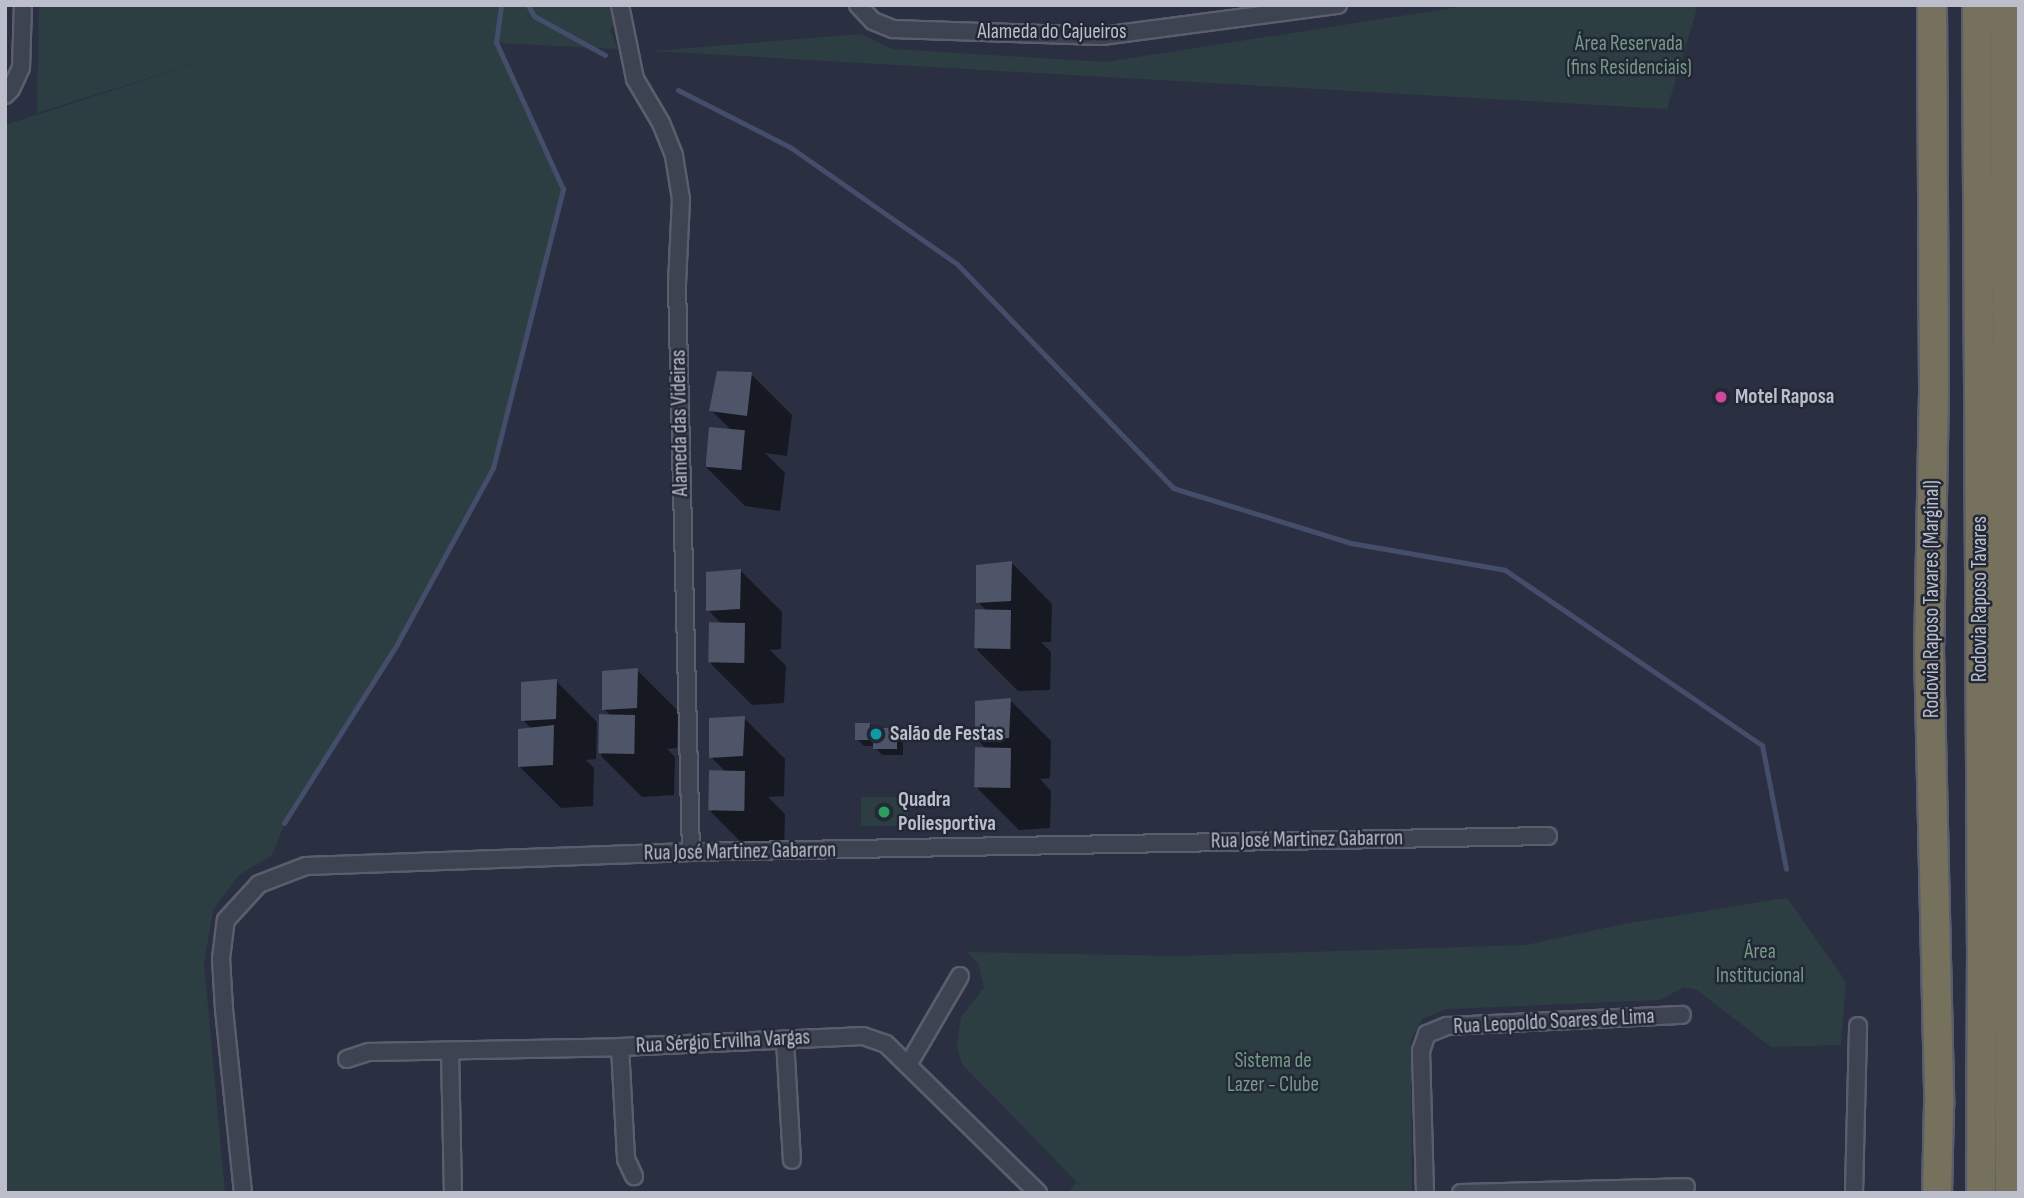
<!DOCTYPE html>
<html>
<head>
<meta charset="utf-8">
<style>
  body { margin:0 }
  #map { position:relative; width:2024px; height:1198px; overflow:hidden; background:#2a3041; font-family:"Sofia Sans Condensed",sans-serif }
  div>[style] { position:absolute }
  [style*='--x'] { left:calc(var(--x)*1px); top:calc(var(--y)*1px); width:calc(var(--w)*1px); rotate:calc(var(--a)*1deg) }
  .green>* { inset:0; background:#2d3e43; transform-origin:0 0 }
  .shadow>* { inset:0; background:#0007 }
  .stream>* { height:5px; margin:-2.5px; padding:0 2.5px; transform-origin:2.5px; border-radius:2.5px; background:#444d6a }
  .building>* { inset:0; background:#4f5568; transform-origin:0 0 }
  .roads { filter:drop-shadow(2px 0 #5a5e6c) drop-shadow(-2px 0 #5a5e6c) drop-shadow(0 2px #5a5e6c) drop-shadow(0 -2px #5a5e6c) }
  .street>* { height:16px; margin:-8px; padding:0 8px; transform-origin:8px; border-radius:8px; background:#3e4351 }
  .highway>* { height:28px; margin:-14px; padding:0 14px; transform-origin:14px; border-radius:14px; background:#76715c }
  .dots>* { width:19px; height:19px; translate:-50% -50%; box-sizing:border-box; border:4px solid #232837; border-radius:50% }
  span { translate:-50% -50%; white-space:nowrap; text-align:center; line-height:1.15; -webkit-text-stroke:5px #232837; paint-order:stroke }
  .street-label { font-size:21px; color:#bcbfcb }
  .park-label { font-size:21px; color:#759984 }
  .poi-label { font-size:21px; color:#bcbfcb; font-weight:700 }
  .left { translate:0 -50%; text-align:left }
  .frame { position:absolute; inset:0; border:7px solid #bcbfcb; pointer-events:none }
</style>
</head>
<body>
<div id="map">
  <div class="green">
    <div style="clip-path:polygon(39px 5px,612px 5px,615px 22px,610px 31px,618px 49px,497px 43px,563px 189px,534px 310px,493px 468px,397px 644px,285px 823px,272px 855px,239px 875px,213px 910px,204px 963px,225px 1193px,5px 1193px,5px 125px,232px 52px,37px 113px)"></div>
    <div style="clip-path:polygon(1471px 5px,1698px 5px,1667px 109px,653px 51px,861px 34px,893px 49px,1106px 62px)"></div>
    <div style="left:908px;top:797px;width:29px;height:47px;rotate:90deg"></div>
    <div style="clip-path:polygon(1787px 898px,1846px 982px,1841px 1045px,1771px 1047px,1697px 990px,1684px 987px,1660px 1000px,1446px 1009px,1422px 1019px,1411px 1039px,1412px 1193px,1068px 1193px,1077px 1182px,962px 1064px,957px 1045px,961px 1017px,984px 988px,979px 964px,967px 952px,1180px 956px,1526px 945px,1624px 924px)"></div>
  </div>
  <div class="shadow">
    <div style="clip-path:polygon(751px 374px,792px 415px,787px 456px,765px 453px,785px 473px,780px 511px,745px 506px,704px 465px,732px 431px,711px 410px)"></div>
    <div style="clip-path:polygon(1012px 563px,1052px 604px,1051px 642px,1041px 642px,1051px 652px,1050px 690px,1018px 691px,977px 650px,989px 613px,978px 602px)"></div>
    <div style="clip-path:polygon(741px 571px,782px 612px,781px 649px,770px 650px,786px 666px,784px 703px,752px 705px,711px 664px,724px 626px,708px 610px)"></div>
    <div style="clip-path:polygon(637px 670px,678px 711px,677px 748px,667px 749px,675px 757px,674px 795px,642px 797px,601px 756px,613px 718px,604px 709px)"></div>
    <div style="clip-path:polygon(556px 681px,597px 722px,596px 759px,586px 760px,594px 768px,593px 806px,561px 808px,520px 767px,532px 729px,523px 720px)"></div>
    <div style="clip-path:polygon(1010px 700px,1051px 741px,1050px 778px,1040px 779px,1051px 791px,1050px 828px,1019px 830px,978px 789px,989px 752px,977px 739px)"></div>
    <div style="clip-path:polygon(744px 718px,785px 759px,784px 796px,768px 797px,785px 814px,784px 852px,752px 853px,711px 812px,728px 774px,711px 757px)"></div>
    <div style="clip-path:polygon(870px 724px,875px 730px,896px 730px,903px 737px,903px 755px,882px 755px,874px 746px,864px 746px,857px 739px)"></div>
  </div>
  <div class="stream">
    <div style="--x:528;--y:5;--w:13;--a:61"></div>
    <div style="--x:534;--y:16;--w:81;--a:28.8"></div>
    <div style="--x:678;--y:90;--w:126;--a:27"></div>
    <div style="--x:790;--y:147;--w:204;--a:35"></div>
    <div style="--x:957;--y:264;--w:311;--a:46"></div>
    <div style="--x:1173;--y:488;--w:186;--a:17.2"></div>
    <div style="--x:1351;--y:543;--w:156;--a:9.9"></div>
    <div style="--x:1505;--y:570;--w:311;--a:34.3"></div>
    <div style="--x:1762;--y:745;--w:126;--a:79"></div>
    <div style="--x:284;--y:823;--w:212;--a:-57.7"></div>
    <div style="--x:397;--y:644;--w:200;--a:-61.4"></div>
    <div style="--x:493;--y:468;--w:288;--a:-75.9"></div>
    <div style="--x:563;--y:189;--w:162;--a:-114.5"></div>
    <div style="--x:496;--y:42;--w:37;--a:-82"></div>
  </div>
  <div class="building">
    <div style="clip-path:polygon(717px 371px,752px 372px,747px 416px,709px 411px)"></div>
    <div style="left:709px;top:427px;width:36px;height:40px;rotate:5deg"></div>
    <div style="clip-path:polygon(1012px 561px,1011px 601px,976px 603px,976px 565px)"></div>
    <div style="clip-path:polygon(741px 569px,740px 609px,706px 611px,706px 572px)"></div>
    <div style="left:1011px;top:610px;width:39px;height:36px;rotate:91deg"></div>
    <div style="left:745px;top:623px;width:40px;height:36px;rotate:91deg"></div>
    <div style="clip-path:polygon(638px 668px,637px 708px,602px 710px,602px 671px)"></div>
    <div style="clip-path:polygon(557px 679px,556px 719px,521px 721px,521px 682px)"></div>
    <div style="clip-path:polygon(1011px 698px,1009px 738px,975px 740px,975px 701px)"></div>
    <div style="left:635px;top:715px;width:39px;height:36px;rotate:91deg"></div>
    <div style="clip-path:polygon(745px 716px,743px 756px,709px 758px,709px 718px)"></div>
    <div style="clip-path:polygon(855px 723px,870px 723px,870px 728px,897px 728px,897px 749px,873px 749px,873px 740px,855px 740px)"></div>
    <div style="clip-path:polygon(554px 725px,553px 765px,518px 767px,518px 729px)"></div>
    <div style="left:1011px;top:748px;width:40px;height:36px;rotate:91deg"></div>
    <div style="left:745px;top:771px;width:40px;height:36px;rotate:91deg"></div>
  </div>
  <div class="roads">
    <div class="street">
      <div style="--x:620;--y:5;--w:76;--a:78.5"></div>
      <div style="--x:635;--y:79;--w:51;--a:59.4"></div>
      <div style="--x:661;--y:123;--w:35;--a:68"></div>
      <div style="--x:674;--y:156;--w:44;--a:80.8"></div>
      <div style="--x:681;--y:199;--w:86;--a:92.7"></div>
      <div style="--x:677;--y:285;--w:567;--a:88.59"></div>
      <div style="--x:858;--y:5;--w:22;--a:47"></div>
      <div style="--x:873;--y:21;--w:22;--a:22"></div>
      <div style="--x:893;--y:29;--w:209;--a:1.9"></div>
      <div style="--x:1102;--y:36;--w:238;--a:-7.5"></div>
      <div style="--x:5;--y:95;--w:8;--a:-45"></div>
      <div style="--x:11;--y:89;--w:23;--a:-65"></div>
      <div style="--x:21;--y:68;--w:63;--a:-88.2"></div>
      <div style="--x:785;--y:1040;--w:120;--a:86.7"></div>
      <div style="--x:620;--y:1047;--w:112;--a:86.9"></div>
      <div style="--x:626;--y:1159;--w:19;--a:65"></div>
      <div style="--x:450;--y:1051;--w:142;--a:88.8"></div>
      <div style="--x:347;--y:1059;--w:23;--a:-18"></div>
      <div style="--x:369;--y:1052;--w:251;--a:-1.1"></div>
      <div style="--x:620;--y:1047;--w:243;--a:-2.6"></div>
      <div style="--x:863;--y:1036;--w:24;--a:19"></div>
      <div style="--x:886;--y:1044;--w:213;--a:44.4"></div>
      <div style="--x:908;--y:1065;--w:103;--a:-59.7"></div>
      <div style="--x:243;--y:1193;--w:185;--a:-95.9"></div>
      <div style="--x:224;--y:1009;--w:50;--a:-93.4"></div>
      <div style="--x:221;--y:959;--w:39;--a:-83"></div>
      <div style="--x:226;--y:920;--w:49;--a:-47.5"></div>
      <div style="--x:259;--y:884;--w:50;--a:-21"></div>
      <div style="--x:306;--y:866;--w:385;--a:-2.1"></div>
      <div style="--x:691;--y:852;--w:857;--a:-1.07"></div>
      <div style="--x:1425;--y:1193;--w:142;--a:-91.6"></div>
      <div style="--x:1421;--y:1051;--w:18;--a:-71"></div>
      <div style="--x:1427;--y:1034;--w:22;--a:-22"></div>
      <div style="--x:1447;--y:1026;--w:235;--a:-2.7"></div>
      <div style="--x:1461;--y:1193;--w:225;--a:-1.5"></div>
      <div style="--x:1854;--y:1193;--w:167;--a:-88.6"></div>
    </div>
    <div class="highway">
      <div style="--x:1932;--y:5;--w:388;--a:89.7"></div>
      <div style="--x:1934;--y:393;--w:256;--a:91.1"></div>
      <div style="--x:1929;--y:649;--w:456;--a:88.7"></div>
      <div style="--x:1939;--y:1105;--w:88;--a:91.3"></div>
      <div style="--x:1977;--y:5;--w:941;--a:89.7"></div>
      <div style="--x:1982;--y:946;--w:247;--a:90.2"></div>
      <div style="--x:2005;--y:5;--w:1188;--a:89.76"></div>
    </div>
  </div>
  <div class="dots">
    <div style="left:1721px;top:397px;background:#d1479c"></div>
    <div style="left:876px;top:734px;background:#0f9aa8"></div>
    <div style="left:884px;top:812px;background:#2e9e5b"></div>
  </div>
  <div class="street-label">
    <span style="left:1052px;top:32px">Alameda do Cajueiros</span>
    <span style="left:680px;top:423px;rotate:-91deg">Alameda das Videiras</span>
    <span style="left:1932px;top:599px;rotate:-90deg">Rodovia Raposo Tavares (Marginal)</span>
    <span style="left:1980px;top:599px;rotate:-90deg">Rodovia Raposo Tavares</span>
    <span style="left:1307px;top:840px;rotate:-1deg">Rua José Martinez Gabarron</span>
    <span style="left:740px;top:852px;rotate:-1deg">Rua José Martinez Gabarron</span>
    <span style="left:1554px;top:1022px;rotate:-3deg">Rua Leopoldo Soares de Lima</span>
    <span style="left:723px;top:1042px;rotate:-3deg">Rua Sérgio Ervilha Vargas</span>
  </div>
  <div class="park-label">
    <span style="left:1629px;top:56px">Área Reservada<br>(fins Residenciais)</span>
    <span style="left:1760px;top:964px">Área<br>Institucional</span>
    <span style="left:1273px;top:1073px">Sistema de<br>Lazer - Clube</span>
  </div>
  <div class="poi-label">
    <span class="left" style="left:1735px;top:397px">Motel Raposa</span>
    <span class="left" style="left:890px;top:734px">Salão de Festas</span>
    <span class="left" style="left:898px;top:812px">Quadra<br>Poliesportiva</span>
  </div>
  <div class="frame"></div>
</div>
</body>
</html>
